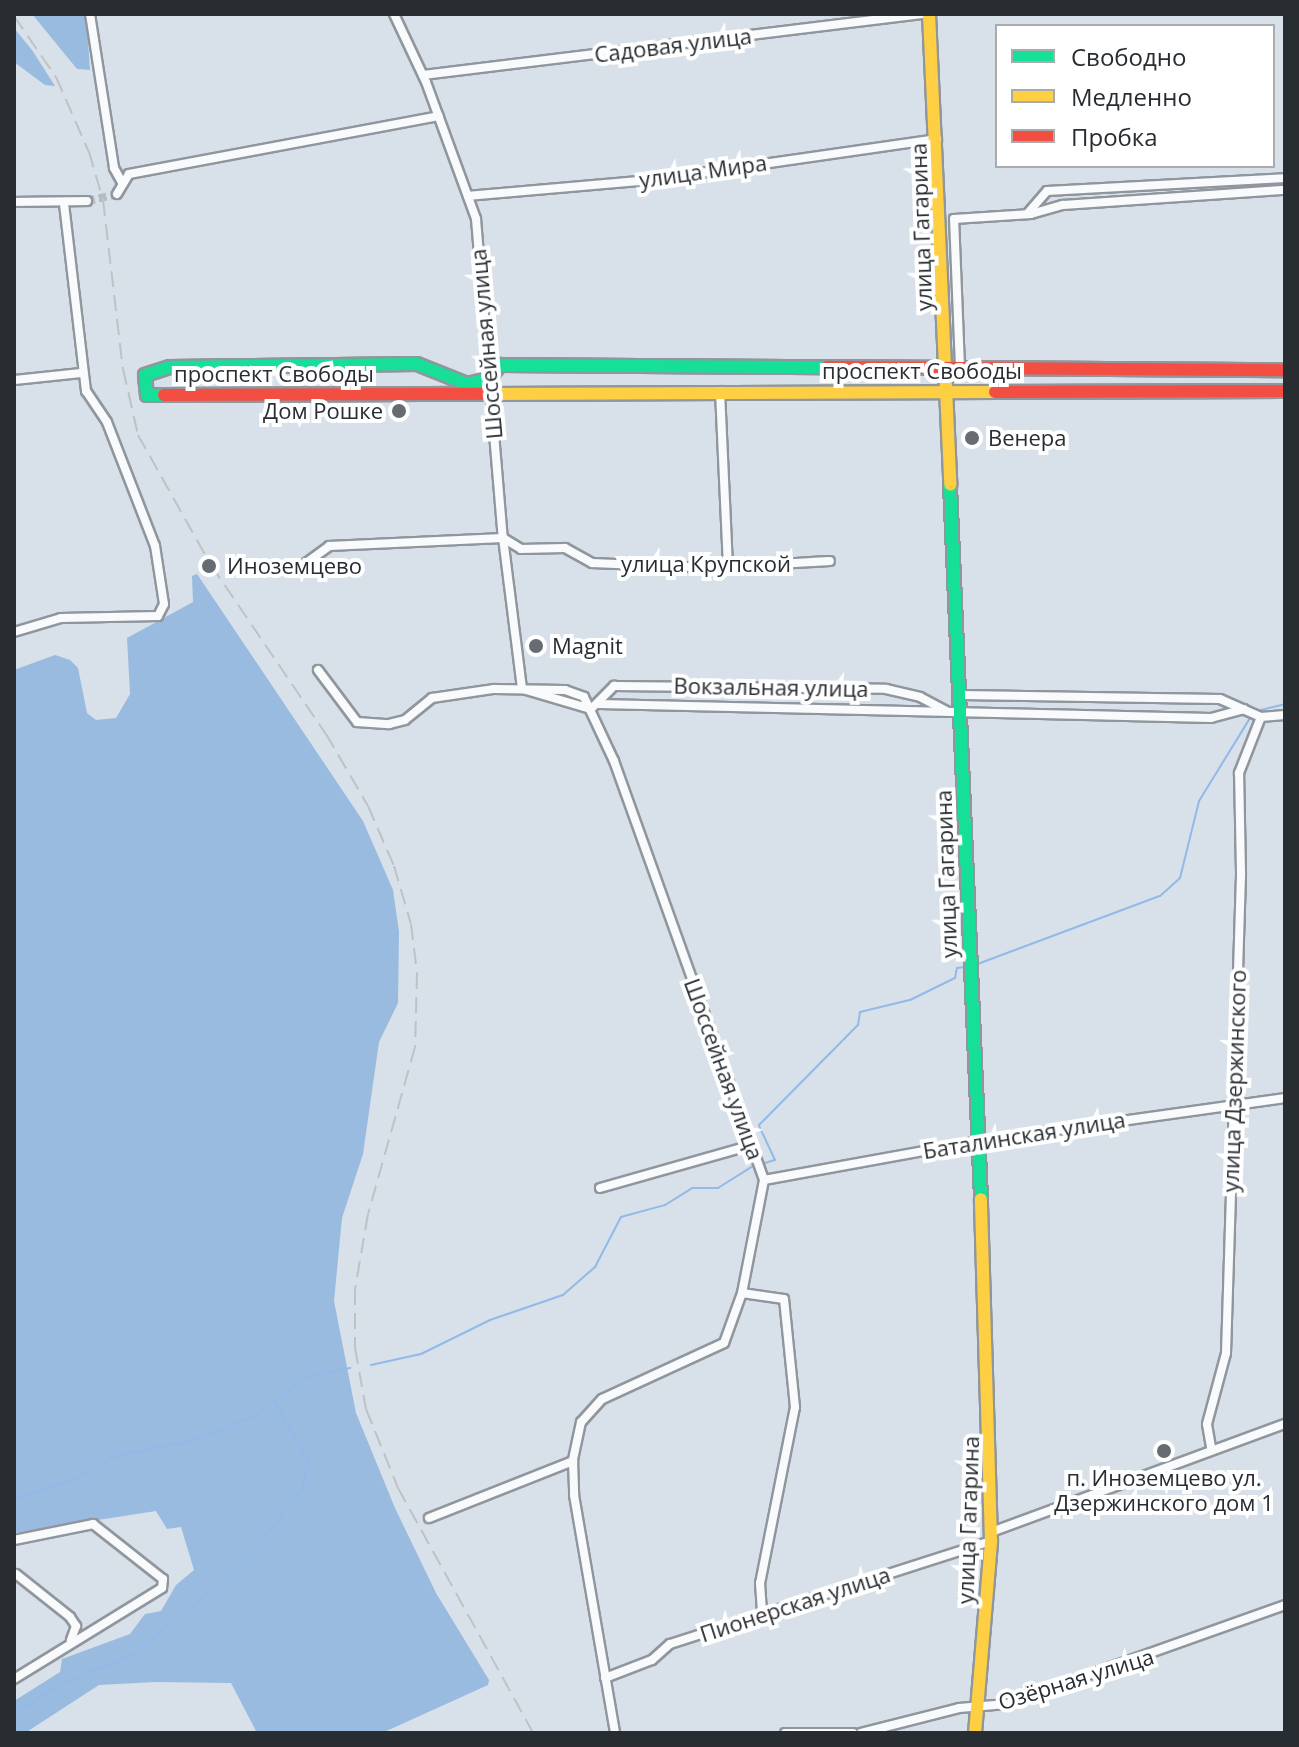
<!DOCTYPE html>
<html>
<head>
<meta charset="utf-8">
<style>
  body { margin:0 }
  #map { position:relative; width:1299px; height:1747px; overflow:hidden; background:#d8e0e9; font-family:"Open Sans",sans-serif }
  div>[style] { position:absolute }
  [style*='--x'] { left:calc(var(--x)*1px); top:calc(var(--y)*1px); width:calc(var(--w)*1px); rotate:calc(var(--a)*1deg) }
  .forest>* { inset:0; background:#99bbe0 }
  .stream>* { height:2px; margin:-1px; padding:0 1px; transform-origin:1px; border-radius:1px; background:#91bae8 }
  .street-tunnel>* { height:8px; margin-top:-4px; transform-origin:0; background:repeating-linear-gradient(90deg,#b5bcc4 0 8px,transparent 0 12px) }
  .roads { filter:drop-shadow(2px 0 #90969d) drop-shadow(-2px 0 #90969d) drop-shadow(0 2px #90969d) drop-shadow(0 -2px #90969d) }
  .street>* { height:8px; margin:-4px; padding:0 4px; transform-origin:4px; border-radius:4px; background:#f9fafc }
  .fast>* { height:12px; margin:-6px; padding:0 6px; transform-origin:6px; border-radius:6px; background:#16e098 }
  .slow>* { height:12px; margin:-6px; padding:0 6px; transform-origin:6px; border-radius:6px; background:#ffcf43 }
  .jam>* { height:12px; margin:-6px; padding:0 6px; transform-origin:6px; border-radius:6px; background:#f24e42 }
  .rail>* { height:2px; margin-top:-1px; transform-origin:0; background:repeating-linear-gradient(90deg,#bfc1c4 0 16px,transparent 0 24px) }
  .dots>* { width:22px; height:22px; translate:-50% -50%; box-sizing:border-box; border:4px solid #fff; border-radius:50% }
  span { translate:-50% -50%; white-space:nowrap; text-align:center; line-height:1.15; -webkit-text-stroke:8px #fff; paint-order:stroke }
  .street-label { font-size:22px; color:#282d32 }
  .poi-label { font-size:22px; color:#282d32 }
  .right { translate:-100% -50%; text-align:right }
  .left { translate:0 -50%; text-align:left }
  .frame { position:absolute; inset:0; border:16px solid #282d32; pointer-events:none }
  .legend { position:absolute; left:995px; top:24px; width:280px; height:144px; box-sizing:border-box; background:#fff; border:2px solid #a9abad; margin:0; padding:10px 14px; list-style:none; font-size:24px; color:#282d32 }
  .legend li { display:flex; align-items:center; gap:16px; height:40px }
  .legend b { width:40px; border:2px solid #a9abad }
</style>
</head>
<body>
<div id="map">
  <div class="forest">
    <div style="clip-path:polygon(32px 14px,86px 14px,90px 70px,77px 69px)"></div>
    <div style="clip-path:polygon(14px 28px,32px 50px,55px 86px,45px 85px,14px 62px)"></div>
    <div style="clip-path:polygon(197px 574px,363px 821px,393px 890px,399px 932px,398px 1003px,379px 1042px,363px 1154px,342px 1218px,334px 1301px,356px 1413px,395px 1508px,436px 1593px,489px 1680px,488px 1685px,382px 1733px,257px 1733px,231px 1683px,156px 1682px,99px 1685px,25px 1733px,14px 1733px,14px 1701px,60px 1672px,62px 1659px,130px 1634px,145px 1614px,161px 1611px,176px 1585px,194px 1570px,181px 1527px,167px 1529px,156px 1511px,14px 1533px,14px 670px,55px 655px,70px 660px,78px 668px,87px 713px,96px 720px,116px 718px,130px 694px,127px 638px,193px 602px,192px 576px)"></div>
  </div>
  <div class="stream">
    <div style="--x:1261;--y:710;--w:25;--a:-14"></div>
    <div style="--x:975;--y:965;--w:197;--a:-20.5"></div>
    <div style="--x:1160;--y:896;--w:27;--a:-42"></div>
    <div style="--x:1180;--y:878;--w:79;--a:-76.1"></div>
    <div style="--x:1199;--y:801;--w:97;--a:-58.4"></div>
    <div style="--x:765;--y:1163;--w:10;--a:-17"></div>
    <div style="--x:775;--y:1160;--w:38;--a:-115"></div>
    <div style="--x:759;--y:1125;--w:141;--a:-45.3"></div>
    <div style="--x:858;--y:1025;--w:13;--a:-81"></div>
    <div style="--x:860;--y:1012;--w:51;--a:-13.5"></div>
    <div style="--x:910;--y:1000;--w:50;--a:-26.1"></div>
    <div style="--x:955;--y:978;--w:10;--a:-79"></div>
    <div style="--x:957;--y:968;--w:8;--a:-7"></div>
    <div style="--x:371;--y:1365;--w:51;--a:-12.4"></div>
    <div style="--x:421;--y:1354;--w:77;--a:-26.2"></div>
    <div style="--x:490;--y:1320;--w:77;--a:-18.9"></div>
    <div style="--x:563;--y:1295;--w:43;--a:-41.2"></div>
    <div style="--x:595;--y:1267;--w:56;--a:-62.5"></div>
    <div style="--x:621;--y:1217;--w:46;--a:-15.3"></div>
    <div style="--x:665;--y:1205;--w:32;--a:-32"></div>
    <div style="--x:692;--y:1188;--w:26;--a:0"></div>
    <div style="--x:718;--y:1188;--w:41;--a:-32.2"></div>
    <div style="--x:14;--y:1499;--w:59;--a:-17.8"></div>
    <div style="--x:70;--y:1481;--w:51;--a:-29.1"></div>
    <div style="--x:115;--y:1456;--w:87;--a:-11.3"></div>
    <div style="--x:200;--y:1439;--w:61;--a:-23.2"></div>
    <div style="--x:256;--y:1415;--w:65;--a:-36.9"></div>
    <div style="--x:308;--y:1376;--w:43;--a:-10.8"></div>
    <div style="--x:14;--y:1713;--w:58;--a:-31"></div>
    <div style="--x:64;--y:1683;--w:74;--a:-22.4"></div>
    <div style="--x:132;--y:1655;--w:122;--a:-39"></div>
    <div style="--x:227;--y:1578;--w:54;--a:-47.2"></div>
    <div style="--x:264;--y:1538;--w:61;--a:-51.6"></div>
    <div style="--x:302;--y:1490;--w:30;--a:-78"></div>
    <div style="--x:308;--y:1461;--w:69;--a:-119.5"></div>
  </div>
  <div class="street-tunnel">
    <div style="--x:87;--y:201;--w:31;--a:-13"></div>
  </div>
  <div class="roads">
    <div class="street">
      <div style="--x:90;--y:14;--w:156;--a:81.1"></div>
      <div style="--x:114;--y:168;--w:18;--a:61"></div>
      <div style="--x:394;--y:14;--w:75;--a:64.8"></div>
      <div style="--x:426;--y:82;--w:146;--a:69.9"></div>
      <div style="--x:476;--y:219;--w:320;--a:85.2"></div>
      <div style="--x:503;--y:538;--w:151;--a:82.8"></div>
      <div style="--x:423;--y:75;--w:503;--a:-6.97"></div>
      <div style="--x:117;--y:194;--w:23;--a:-59"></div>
      <div style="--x:129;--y:174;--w:315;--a:-10.6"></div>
      <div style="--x:468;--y:196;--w:185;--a:-5"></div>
      <div style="--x:652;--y:180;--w:288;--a:-8.2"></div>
      <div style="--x:14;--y:202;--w:73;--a:-0.8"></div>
      <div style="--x:1027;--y:214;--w:30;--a:-49"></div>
      <div style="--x:1047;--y:191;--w:238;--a:-3.1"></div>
      <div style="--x:960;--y:367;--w:148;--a:-92.3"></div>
      <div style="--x:954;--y:219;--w:77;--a:-3.7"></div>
      <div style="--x:1031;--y:214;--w:33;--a:-16"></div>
      <div style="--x:1063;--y:205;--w:223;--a:-3.9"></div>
      <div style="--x:14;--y:380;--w:68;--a:-5.9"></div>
      <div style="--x:720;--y:391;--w:176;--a:87.4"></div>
      <div style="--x:306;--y:563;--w:29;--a:-36"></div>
      <div style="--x:329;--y:546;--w:174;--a:-2.6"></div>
      <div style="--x:503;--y:538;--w:21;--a:31"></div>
      <div style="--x:521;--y:549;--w:44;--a:-1.3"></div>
      <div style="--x:565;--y:548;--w:31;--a:29"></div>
      <div style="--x:592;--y:563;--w:119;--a:2.4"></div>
      <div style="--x:711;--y:568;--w:119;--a:-3.4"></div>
      <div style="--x:14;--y:632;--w:49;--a:-16.6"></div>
      <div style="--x:61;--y:618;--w:97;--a:-1.2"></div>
      <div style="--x:158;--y:616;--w:13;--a:-63"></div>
      <div style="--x:164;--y:604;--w:59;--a:-98.8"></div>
      <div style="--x:155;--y:546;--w:133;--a:-111.2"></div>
      <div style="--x:107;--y:422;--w:37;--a:-124"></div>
      <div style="--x:86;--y:391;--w:187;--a:-96.7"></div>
      <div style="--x:318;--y:670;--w:65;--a:53.1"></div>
      <div style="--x:357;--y:722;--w:32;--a:4"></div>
      <div style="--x:389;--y:724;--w:16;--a:-14"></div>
      <div style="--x:405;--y:720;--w:35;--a:-39"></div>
      <div style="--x:432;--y:698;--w:63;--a:-8.3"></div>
      <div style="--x:494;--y:689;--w:71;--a:0.8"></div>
      <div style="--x:565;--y:690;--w:20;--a:20"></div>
      <div style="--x:584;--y:697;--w:71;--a:64.9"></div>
      <div style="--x:614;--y:761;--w:445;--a:70.3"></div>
      <div style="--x:764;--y:1180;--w:115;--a:101"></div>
      <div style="--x:742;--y:1293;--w:53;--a:109.8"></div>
      <div style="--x:724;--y:1343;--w:134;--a:155.3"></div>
      <div style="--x:602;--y:1399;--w:31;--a:132"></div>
      <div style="--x:581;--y:1422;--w:40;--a:102"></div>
      <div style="--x:573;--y:1461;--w:34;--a:88"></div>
      <div style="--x:574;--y:1495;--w:242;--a:80.2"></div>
      <div style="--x:526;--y:690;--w:68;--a:16.3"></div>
      <div style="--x:591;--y:709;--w:33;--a:-45"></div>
      <div style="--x:614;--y:686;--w:272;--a:0.6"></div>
      <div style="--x:886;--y:689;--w:35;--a:13"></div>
      <div style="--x:920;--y:697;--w:30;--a:28"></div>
      <div style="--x:962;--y:695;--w:258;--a:0.9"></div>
      <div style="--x:1220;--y:699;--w:45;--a:23.7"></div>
      <div style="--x:1261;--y:717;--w:24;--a:-5"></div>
      <div style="--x:599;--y:704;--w:612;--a:1.31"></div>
      <div style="--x:1211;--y:718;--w:34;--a:-15"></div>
      <div style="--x:764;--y:1180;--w:219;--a:-10.3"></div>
      <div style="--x:979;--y:1141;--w:309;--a:-8"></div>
      <div style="--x:600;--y:1188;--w:158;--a:-15.8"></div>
      <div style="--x:742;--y:1293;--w:42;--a:8.1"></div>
      <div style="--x:784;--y:1299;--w:109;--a:84.2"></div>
      <div style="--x:795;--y:1407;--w:179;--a:101.2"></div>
      <div style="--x:760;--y:1583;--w:31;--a:86"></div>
      <div style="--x:1211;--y:1447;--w:23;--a:-100"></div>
      <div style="--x:1207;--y:1424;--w:73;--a:-75"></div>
      <div style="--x:1226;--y:1353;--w:480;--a:-88.2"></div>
      <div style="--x:1241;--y:873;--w:100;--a:-91.1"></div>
      <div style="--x:1239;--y:773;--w:60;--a:-68.6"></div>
      <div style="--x:429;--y:1518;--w:155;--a:-21.6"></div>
      <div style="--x:991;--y:1532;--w:313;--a:-20.2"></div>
      <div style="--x:14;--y:1540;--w:81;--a:-11.4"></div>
      <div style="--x:93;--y:1524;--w:89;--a:38.2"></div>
      <div style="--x:163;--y:1579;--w:9;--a:96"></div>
      <div style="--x:162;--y:1588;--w:174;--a:148.4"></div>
      <div style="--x:16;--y:1574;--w:69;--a:38.5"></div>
      <div style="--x:70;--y:1617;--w:11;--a:56"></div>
      <div style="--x:76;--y:1626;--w:15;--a:110"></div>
      <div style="--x:605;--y:1678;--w:50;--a:-21"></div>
      <div style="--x:652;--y:1660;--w:24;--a:-42"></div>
      <div style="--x:670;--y:1644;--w:337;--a:-17.8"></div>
      <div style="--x:785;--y:1733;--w:68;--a:0"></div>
      <div style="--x:861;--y:1733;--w:101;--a:-14.3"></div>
      <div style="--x:959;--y:1708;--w:48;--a:-4.8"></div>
      <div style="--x:1007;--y:1704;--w:295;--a:-19.6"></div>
    </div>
    <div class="fast">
      <div style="--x:164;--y:395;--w:17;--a:180"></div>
      <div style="--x:147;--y:395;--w:20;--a:-96"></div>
      <div style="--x:145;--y:375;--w:26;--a:-18"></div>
      <div style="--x:170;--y:367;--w:247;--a:-0.7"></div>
      <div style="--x:417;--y:364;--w:54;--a:21.8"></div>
      <div style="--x:467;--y:384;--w:23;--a:-13"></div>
      <div style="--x:489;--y:379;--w:18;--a:-52"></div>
      <div style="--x:500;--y:365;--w:327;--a:0.4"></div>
      <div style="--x:950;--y:485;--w:715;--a:87.51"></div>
    </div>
    <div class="slow">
      <div style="--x:929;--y:14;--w:471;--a:87.4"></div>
      <div style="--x:489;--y:394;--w:506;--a:-0.23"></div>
      <div style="--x:975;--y:1733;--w:193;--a:-85.2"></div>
      <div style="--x:991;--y:1541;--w:342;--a:-91.7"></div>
    </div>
    <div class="jam">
      <div style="--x:827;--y:367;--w:458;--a:0.4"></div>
      <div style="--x:995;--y:392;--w:290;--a:-0.2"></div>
      <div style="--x:164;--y:395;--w:325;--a:-0.2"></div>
    </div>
  </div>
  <div class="rail">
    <div style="--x:14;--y:16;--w:74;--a:55.5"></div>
    <div style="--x:56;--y:77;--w:82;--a:66.3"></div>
    <div style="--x:89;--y:152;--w:50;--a:73.7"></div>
    <div style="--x:103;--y:200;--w:170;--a:83.3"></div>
    <div style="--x:123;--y:369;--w:68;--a:77.2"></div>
    <div style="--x:138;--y:435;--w:149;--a:60.7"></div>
    <div style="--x:211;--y:565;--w:204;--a:55.8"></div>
    <div style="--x:326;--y:734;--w:83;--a:59.7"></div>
    <div style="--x:368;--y:806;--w:65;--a:66.6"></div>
    <div style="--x:394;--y:866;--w:60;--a:73.7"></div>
    <div style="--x:411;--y:924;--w:49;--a:83"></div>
    <div style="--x:417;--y:973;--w:74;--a:91.5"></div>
    <div style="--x:415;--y:1047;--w:173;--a:105.7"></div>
    <div style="--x:368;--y:1214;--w:76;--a:99.8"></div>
    <div style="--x:355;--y:1289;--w:59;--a:90"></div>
    <div style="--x:355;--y:1348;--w:62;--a:79.8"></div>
    <div style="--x:366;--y:1409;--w:85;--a:67.9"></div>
    <div style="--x:398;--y:1488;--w:280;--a:61.1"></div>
  </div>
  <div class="dots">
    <div style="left:399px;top:411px;background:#666c72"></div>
    <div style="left:972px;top:438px;background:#666c72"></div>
    <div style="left:209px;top:566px;background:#666c72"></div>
    <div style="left:536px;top:646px;background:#666c72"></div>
    <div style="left:1164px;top:1451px;background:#666c72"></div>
  </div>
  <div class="street-label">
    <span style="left:673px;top:45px;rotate:-7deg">Садовая улица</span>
    <span style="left:703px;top:171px;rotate:-8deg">улица Мира</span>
    <span style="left:921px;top:227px;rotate:-92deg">улица Гагарина</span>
    <span style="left:486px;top:344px;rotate:-95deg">Шоссейная улица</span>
    <span style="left:922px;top:371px">проспект Свободы</span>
    <span style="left:274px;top:374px">проспект Свободы</span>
    <span style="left:706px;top:564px">улица Крупской</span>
    <span style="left:771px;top:687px;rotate:1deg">Вокзальная улица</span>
    <span style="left:946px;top:874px;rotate:-92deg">улица Гагарина</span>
    <span style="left:724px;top:1069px;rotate:70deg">Шоссейная улица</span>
    <span style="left:1234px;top:1081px;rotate:-88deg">улица Дзержинского</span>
    <span style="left:1024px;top:1135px;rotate:-9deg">Баталинская улица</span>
    <span style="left:968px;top:1520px;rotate:-88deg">улица Гагарина</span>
    <span style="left:795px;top:1604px;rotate:-18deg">Пионерская улица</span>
    <span style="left:1076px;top:1679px;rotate:-17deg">Озёрная улица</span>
  </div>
  <div class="poi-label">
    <span class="right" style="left:383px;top:411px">Дом Рошке</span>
    <span class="left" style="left:988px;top:438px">Венера</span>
    <span class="left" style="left:227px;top:566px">Иноземцево</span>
    <span class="left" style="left:552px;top:646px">Magnit</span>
    <span style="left:1164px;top:1490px">п. Иноземцево ул.<br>Дзержинского дом 1</span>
  </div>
  <div class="frame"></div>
  <ul class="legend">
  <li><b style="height:10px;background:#16e098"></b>Свободно</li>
  <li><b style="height:10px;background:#ffcf43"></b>Медленно</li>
  <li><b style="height:10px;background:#f24e42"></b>Пробка</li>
  </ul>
</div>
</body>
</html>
